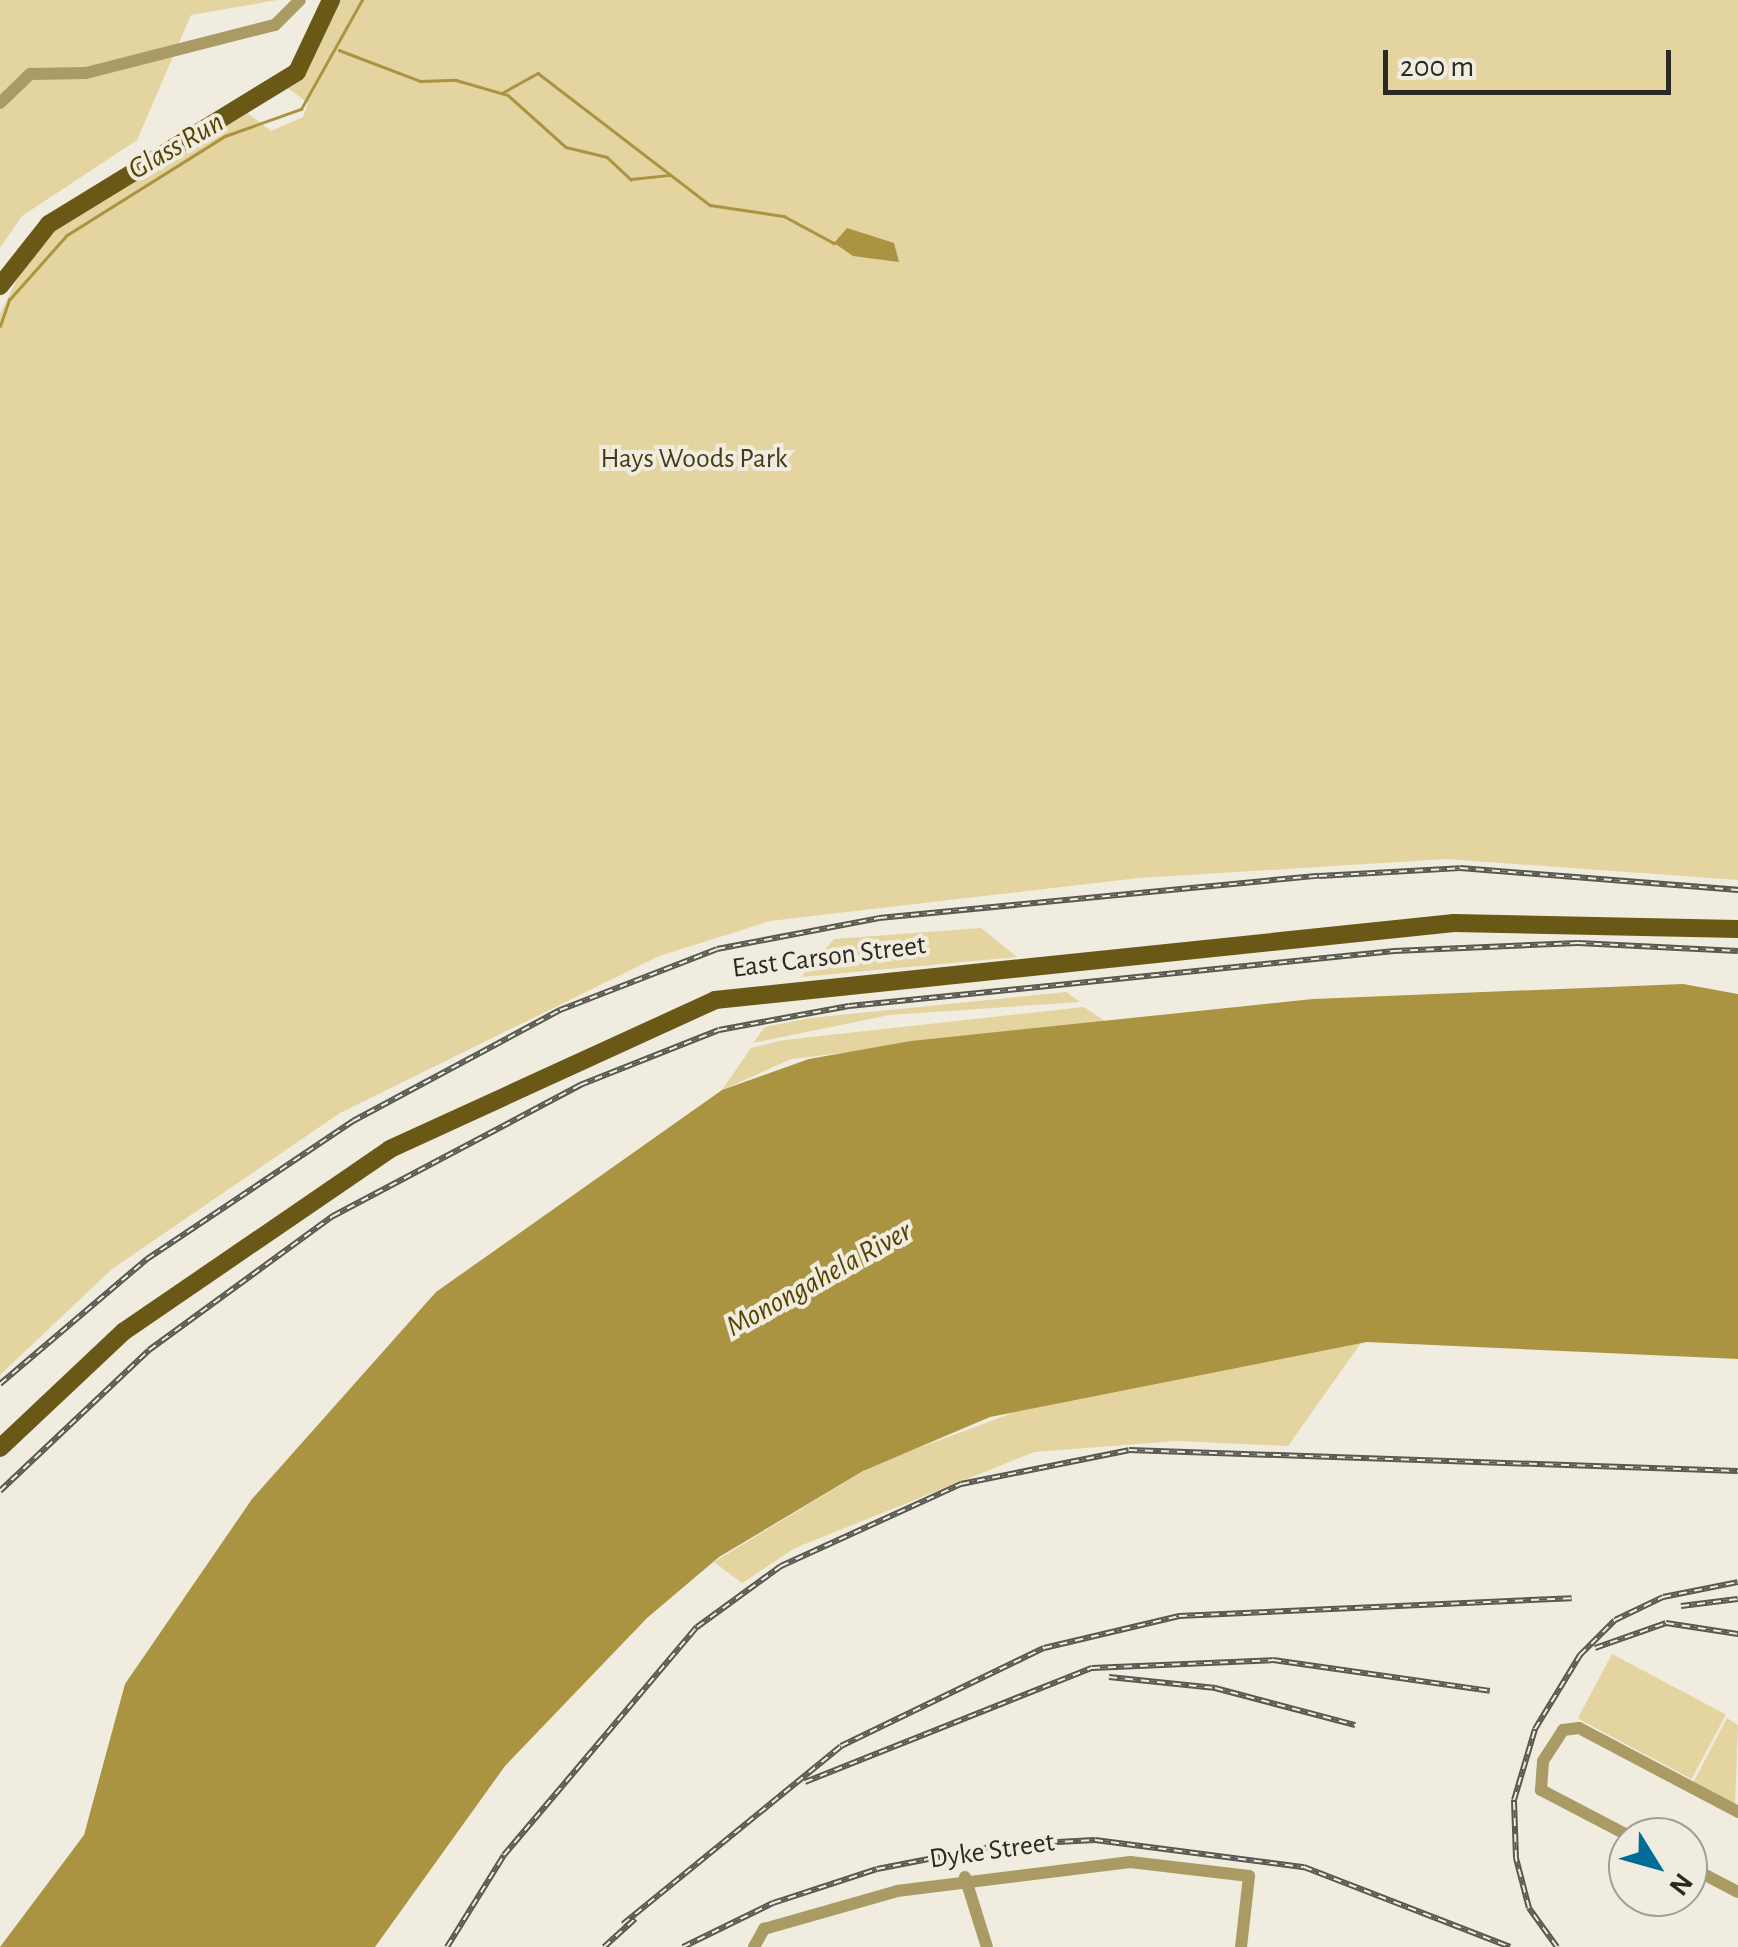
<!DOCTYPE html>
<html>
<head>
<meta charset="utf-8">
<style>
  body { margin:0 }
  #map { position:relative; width:1738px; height:1947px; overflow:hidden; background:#f0ecdf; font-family:"Alegreya Sans",sans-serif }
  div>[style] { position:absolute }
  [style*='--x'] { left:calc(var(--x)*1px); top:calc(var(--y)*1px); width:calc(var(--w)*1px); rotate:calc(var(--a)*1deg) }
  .green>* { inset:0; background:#e3d4a0; transform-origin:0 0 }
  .water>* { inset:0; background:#ab9441 }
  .stream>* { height:2.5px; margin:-1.25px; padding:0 1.25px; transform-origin:1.25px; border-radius:1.25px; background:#ab9441 }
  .minor>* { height:12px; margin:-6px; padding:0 6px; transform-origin:6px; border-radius:6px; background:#aa9b64 }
  .major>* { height:18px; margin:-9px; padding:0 9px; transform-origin:9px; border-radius:9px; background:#695816 }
  .rail>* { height:6px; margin-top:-3px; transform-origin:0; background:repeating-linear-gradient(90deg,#f0ecdf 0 8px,#585750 0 16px); box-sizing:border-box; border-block:2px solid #585750 }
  span { translate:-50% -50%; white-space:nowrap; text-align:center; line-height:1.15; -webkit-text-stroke:8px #f0ecdf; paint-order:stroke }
  .park-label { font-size:28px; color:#453b17 }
  .street-label { font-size:28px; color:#2a2924 }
  .water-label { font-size:30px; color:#544400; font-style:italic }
  .north { position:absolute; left:1608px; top:1817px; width:100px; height:100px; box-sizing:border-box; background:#f0ecdf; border:2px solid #a19e94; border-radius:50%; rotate:127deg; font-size:28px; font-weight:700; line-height:40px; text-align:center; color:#2a2924 }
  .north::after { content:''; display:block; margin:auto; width:35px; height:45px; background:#006c98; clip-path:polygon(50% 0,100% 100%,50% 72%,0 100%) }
  .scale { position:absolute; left:1383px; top:50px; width:288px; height:45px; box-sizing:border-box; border:5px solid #2a2924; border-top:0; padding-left:12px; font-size:30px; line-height:35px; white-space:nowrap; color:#2a2924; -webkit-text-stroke:8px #f0ecdf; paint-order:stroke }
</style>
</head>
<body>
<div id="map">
  <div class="green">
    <div style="clip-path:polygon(0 0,277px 0,191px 15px,137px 140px,22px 216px,0 248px)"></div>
    <div style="clip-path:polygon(333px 0,1738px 0,1738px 880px,1446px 859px,1139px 878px,770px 921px,659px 956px,340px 1113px,112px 1269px,0 1375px,0 314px,37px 238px,246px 112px,271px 131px,303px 117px,308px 103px,281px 83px)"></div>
    <div style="clip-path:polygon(981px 928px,1017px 957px,801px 977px,834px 939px)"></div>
    <div style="clip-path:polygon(1066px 992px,1080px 1002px,889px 1015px,753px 1043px,765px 1027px,810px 1018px)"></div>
    <div style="clip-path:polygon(1084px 1007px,1106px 1022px,791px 1059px,722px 1090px,751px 1048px,784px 1040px)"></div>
    <div style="clip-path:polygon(1363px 1340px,1288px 1446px,1176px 1441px,1034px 1452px,795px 1548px,742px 1583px,714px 1562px,875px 1464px,1026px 1408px)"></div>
    <div style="left:1612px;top:1654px;width:129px;height:73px;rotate:28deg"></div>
    <div style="clip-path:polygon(1727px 1718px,1738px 1725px,1735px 1806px,1693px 1783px)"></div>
  </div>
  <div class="water">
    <div style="clip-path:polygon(847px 228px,894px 243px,899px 262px,853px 256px,834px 243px)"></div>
    <div style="clip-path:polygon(1683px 984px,1738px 994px,1738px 1359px,1367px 1342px,990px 1417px,863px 1471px,719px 1557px,647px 1618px,505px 1766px,375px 1947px,0 1947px,84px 1835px,125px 1684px,252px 1499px,436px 1292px,722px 1090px,809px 1059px,911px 1041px,1313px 999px)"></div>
  </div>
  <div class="stream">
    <div style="--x:339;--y:50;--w:87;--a:20.9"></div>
    <div style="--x:420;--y:81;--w:36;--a:-2"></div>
    <div style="--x:456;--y:80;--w:54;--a:16.1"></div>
    <div style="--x:508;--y:95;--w:78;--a:41.9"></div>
    <div style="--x:566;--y:147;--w:42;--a:13.7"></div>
    <div style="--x:607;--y:157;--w:33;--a:43"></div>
    <div style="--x:631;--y:179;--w:39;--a:-6"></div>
    <div style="--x:502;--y:93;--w:41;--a:-29.1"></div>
    <div style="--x:538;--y:73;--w:217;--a:37.5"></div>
    <div style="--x:710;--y:205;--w:75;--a:8.5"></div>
    <div style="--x:784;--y:216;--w:57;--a:28.4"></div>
    <div style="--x:0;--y:326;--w:28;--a:-71"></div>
    <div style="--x:9;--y:300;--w:87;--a:-48.3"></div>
    <div style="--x:67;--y:235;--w:186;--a:-32.1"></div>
    <div style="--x:225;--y:136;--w:81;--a:-19.6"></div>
    <div style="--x:301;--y:109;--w:125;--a:-60.8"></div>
  </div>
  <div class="minor">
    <div style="--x:0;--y:103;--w:42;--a:-44"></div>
    <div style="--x:30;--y:74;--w:56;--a:-1"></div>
    <div style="--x:86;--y:73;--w:195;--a:-14.3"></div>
    <div style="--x:275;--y:25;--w:35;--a:-45"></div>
    <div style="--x:1631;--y:1837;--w:102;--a:-152.4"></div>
    <div style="--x:1541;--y:1790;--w:29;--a:-86"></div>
    <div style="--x:1543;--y:1761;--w:37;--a:-57"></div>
    <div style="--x:1563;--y:1730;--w:16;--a:-7"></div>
    <div style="--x:1579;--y:1728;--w:180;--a:27.8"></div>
    <div style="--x:1688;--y:1866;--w:56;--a:27.5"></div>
    <div style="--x:965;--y:1877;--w:73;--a:72.6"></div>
    <div style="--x:754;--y:1947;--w:21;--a:-61"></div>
    <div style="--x:764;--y:1929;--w:138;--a:-15.9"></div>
    <div style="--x:897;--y:1891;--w:235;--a:-7.1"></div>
    <div style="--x:1130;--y:1862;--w:120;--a:6.7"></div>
    <div style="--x:1249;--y:1876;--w:71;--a:96.4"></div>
  </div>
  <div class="major">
    <div style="--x:0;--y:286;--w:79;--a:-51.7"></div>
    <div style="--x:49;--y:224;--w:291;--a:-31.5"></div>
    <div style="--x:297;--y:72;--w:80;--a:-64.7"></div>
    <div style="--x:0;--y:1448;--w:169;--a:-43.3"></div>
    <div style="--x:123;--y:1332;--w:324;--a:-34.4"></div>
    <div style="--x:390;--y:1149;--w:358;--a:-24.6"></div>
    <div style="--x:715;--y:1000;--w:743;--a:-5.95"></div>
    <div style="--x:1454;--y:923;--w:284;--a:1.2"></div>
  </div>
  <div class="rail">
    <div style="--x:0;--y:1384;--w:193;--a:-40.4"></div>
    <div style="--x:147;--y:1259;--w:248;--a:-33.8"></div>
    <div style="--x:353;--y:1121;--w:235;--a:-28.2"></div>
    <div style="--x:560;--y:1010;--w:168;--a:-21.2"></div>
    <div style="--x:717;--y:949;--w:165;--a:-10.8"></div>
    <div style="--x:879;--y:918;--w:442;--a:-5.5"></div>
    <div style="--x:1319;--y:876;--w:141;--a:-3.2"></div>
    <div style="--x:1460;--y:868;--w:279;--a:4.5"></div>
    <div style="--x:0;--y:1491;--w:205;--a:-43.4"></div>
    <div style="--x:149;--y:1350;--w:228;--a:-36.1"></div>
    <div style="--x:333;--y:1216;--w:280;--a:-27.9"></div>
    <div style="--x:580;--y:1085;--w:149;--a:-21.6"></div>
    <div style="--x:719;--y:1030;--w:132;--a:-10.5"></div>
    <div style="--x:849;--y:1006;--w:548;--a:-5.76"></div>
    <div style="--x:1394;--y:951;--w:184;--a:-2.5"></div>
    <div style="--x:1578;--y:943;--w:160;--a:2.9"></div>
    <div style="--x:1681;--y:1606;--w:57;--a:-7"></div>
    <div style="--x:1595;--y:1648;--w:75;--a:-19.4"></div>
    <div style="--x:1666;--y:1623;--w:73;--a:8.7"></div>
    <div style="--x:1109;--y:1677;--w:107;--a:5.9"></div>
    <div style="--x:1215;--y:1688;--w:145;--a:14.8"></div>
    <div style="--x:805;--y:1782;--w:309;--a:-21.7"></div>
    <div style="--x:1092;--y:1668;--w:181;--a:-2.5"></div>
    <div style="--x:1273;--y:1660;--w:219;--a:8.1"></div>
    <div style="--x:623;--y:1924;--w:281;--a:-39.2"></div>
    <div style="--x:841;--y:1746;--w:225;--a:-25.8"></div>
    <div style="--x:1044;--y:1648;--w:139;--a:-13.3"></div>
    <div style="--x:1179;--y:1616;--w:393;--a:-2.6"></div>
    <div style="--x:447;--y:1947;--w:108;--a:-58.2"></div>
    <div style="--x:504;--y:1855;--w:299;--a:-49.8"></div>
    <div style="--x:697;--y:1627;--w:104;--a:-36"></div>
    <div style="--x:781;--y:1566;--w:198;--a:-24.5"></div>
    <div style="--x:961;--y:1484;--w:171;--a:-11.4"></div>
    <div style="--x:1129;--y:1450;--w:609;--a:1.97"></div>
    <div style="--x:604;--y:1947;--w:42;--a:-42.1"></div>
    <div style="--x:683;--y:1947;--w:100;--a:-26.1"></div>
    <div style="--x:773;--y:1903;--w:109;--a:-18.1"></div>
    <div style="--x:877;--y:1869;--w:126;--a:-11"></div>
    <div style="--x:1001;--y:1845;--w:94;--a:-3"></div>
    <div style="--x:1095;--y:1840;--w:211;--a:7.4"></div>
    <div style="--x:1304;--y:1867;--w:221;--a:21.2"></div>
    <div style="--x:1557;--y:1947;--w:48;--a:-125.7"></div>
    <div style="--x:1529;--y:1908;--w:52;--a:-104.6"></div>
    <div style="--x:1516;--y:1858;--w:58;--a:-92"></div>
    <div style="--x:1514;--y:1800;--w:74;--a:-73.5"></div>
    <div style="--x:1535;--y:1729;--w:87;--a:-58.7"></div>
    <div style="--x:1580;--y:1655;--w:49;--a:-45"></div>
    <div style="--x:1615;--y:1620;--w:53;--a:-25.6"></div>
    <div style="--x:1663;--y:1597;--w:76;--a:-11.3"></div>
  </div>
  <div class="park-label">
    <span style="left:694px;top:459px">Hays Woods Park</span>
  </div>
  <div class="street-label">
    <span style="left:829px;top:957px;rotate:-7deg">East Carson Street</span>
    <span style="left:992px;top:1851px;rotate:-8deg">Dyke Street</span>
  </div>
  <div class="water-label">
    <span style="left:176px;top:146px;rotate:-30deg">Glass Run</span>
    <span style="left:819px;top:1279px;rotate:-29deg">Monongahela River</span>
  </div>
  <div class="north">N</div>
  <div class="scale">200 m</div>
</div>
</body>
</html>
